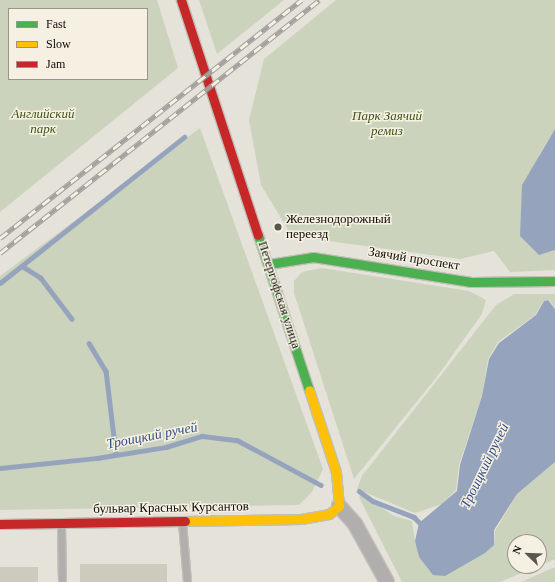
<!DOCTYPE html>
<html>
<head>
<meta charset="utf-8">
<style>
  body { margin:0 }
  #map { position:relative; width:555px; height:582px; overflow:hidden; background:#e5e2da; font-family:Georgia,serif }
  div>[style] { position:absolute }
  [style*='--x'] { left:calc(var(--x)*1px); top:calc(var(--y)*1px); width:calc(var(--w)*1px); rotate:calc(var(--a)*1deg) }
  .green>* { inset:0; background:#ccd3bd }
  .water>* { inset:0; background:#95a4bc }
  .stream>* { height:4.5px; margin:-2.25px; padding:0 2.25px; transform-origin:2.25px; border-radius:2.25px; background:#95a4bc }
  .building>* { inset:0; background:#cfcabe; transform-origin:0 0 }
  .roads { filter:drop-shadow(1px 0 #c2bfb9) drop-shadow(-1px 0 #c2bfb9) drop-shadow(0 1px #c2bfb9) drop-shadow(0 -1px #c2bfb9) }
  .lane>* { height:7px; margin:-3.5px; padding:0 3.5px; transform-origin:3.5px; border-radius:3.5px; background:#b1aeae }
  .street>* { height:14px; margin:-7px; padding:0 7px; transform-origin:7px; border-radius:7px; background:#b1aeae }
  .fast>* { height:9px; margin:-4.5px; padding:0 4.5px; transform-origin:4.5px; border-radius:4.5px; background:#4caf50 }
  .slow>* { height:9px; margin:-4.5px; padding:0 4.5px; transform-origin:4.5px; border-radius:4.5px; background:#ffc107 }
  .jam>* { height:9px; margin:-4.5px; padding:0 4.5px; transform-origin:4.5px; border-radius:4.5px; background:#c62828 }
  .rail>* { height:4.5px; margin-top:-2.25px; transform-origin:0; background:repeating-linear-gradient(90deg,#f6f0e3 0 9px,#a3a19e 0 18px); box-sizing:border-box; border-block:1px solid #a3a19e }
  .dots>* { width:11px; height:11px; translate:-50% -50%; box-sizing:border-box; border:2px solid #f6f0e3; border-radius:50% }
  span { translate:-50% -50%; white-space:nowrap; text-align:center; line-height:1.15; -webkit-text-stroke:3px #f6f0e3; paint-order:stroke }
  .park-label { font-size:13px; color:#3d5314; font-style:italic }
  .poi-label { font-size:13px; color:#0d0b07 }
  .left { translate:0 -50%; text-align:left }
  .street-label { font-size:13px; color:#0d0b07 }
  .water-label { font-size:14px; color:#304e81; font-style:italic }
  .legend { position:absolute; left:8px; top:8px; width:140px; height:72px; box-sizing:border-box; background:#f6f0e3; border:1px solid #99948b; margin:0; padding:5px 7px; list-style:none; font-size:12px; color:#0d0b07 }
  .legend li { display:flex; align-items:center; gap:8px; height:20px }
  .legend b { width:20px; border:1px solid #99948b }
  .north { position:absolute; left:507px; top:534px; width:40px; height:40px; box-sizing:border-box; background:#f6f0e3; border:1px solid #99948b; border-radius:50%; rotate:293deg; font-size:11px; font-weight:700; line-height:16px; text-align:center; color:#0d0b07 }
  .north::after { content:''; display:block; margin:auto; width:14px; height:18px; background:#595651; clip-path:polygon(50% 0,100% 100%,50% 72%,0 100%) }
</style>
</head>
<body>
<div id="map">
  <div class="green">
    <div style="clip-path:polygon(evenodd,0 0,157px 0,178px 68px,0 212px,0 0,9px 9px,147px 9px,147px 79px,9px 79px,9px 9px)"></div>
    <div style="clip-path:polygon(199px 0,284px 0,217px 54px)"></div>
    <div style="clip-path:polygon(336px 0,555px 0,555px 129px,539px 155px,550px 252px,555px 250px,555px 270px,510px 272px,494px 251px,460px 259px,292px 236px,261px 185px,249px 120px,264px 59px)"></div>
    <div style="clip-path:polygon(200px 128px,323px 469px,312px 492px,299px 505px,0 510px,0 276px)"></div>
    <div style="clip-path:polygon(322px 268px,469px 291px,486px 300px,482px 314px,436px 378px,354px 479px,294px 293px,294px 281px,302px 272px)"></div>
    <div style="clip-path:polygon(514px 294px,555px 294px,555px 308px,549px 300px,544px 300px,535px 315px,498px 342px,488px 359px,482px 396px,459px 465px,456px 490px,442px 504px,415px 513px,357px 489px,362px 476px,496px 305px)"></div>
    <div style="clip-path:polygon(555px 462px,555px 559px,539px 566px,539px 542px,515px 542px,515px 566px,538px 566px,500px 582px,402px 582px,359px 497px,363px 495px,394px 516px,412px 521px,415px 541px,494px 545px,495px 531px,517px 494px)"></div>
    <div style="clip-path:polygon(555px 567px,555px 582px,521px 582px)"></div>
  </div>
  <div class="water">
    <div style="clip-path:polygon(555px 129px,555px 250px,539px 255px,520px 236px,522px 185px)"></div>
    <div style="clip-path:polygon(548px 300px,555px 309px,555px 462px,517px 494px,494px 530px,494px 545px,485px 553px,445px 576px,433px 575px,419px 557px,415px 541px,419px 523px,457px 491px,460px 465px,482px 396px,489px 359px,499px 343px,536px 315px,544px 301px)"></div>
  </div>
  <div class="stream">
    <div style="--x:22;--y:266;--w:22;--a:32"></div>
    <div style="--x:41;--y:278;--w:51;--a:52.9"></div>
    <div style="--x:0;--y:283;--w:235;--a:-38.4"></div>
    <div style="--x:89;--y:343;--w:33;--a:59"></div>
    <div style="--x:106;--y:371;--w:84;--a:83.1"></div>
    <div style="--x:0;--y:468;--w:98;--a:-5.9"></div>
    <div style="--x:97;--y:458;--w:70;--a:-9.1"></div>
    <div style="--x:166;--y:447;--w:38;--a:-17"></div>
    <div style="--x:202;--y:436;--w:35;--a:7"></div>
    <div style="--x:237;--y:440;--w:95;--a:28.2"></div>
    <div style="--x:359;--y:491;--w:17;--a:36"></div>
    <div style="--x:373;--y:501;--w:44;--a:21.3"></div>
    <div style="--x:414;--y:517;--w:13;--a:45"></div>
  </div>
  <div class="building">
    <div style="left:167px;top:564px;width:18px;height:87px;rotate:90deg"></div>
    <div style="left:38px;top:567px;width:15px;height:38px;rotate:90deg"></div>
  </div>
  <div class="roads">
    <div class="lane">
      <div style="--x:182;--y:522;--w:60;--a:85.2"></div>
      <div style="--x:61;--y:524;--w:58;--a:89"></div>
    </div>
    <div class="street">
      <div style="--x:339;--y:506;--w:24;--a:48"></div>
      <div style="--x:355;--y:524;--w:66;--a:61.1"></div>
    </div>
    <div class="fast">
      <div style="--x:258;--y:235;--w:163;--a:71.8"></div>
      <div style="--x:269;--y:264;--w:45;--a:-9"></div>
      <div style="--x:313;--y:257;--w:160;--a:9"></div>
      <div style="--x:471;--y:282;--w:84;--a:-0.7"></div>
    </div>
    <div class="slow">
      <div style="--x:185;--y:521;--w:116;--a:-1"></div>
      <div style="--x:301;--y:519;--w:28;--a:-10"></div>
      <div style="--x:329;--y:514;--w:13;--a:-39"></div>
      <div style="--x:339;--y:506;--w:34;--a:-95"></div>
      <div style="--x:336;--y:472;--w:86;--a:-108.2"></div>
    </div>
    <div class="jam">
      <div style="--x:181;--y:0;--w:247;--a:71.9"></div>
      <div style="--x:0;--y:524;--w:185;--a:-0.9"></div>
    </div>
  </div>
  <div class="rail">
    <div style="--x:0;--y:238;--w:384;--a:-38.3"></div>
    <div style="--x:0;--y:253;--w:407;--a:-38.4"></div>
  </div>
  <div class="dots">
    <div style="left:278px;top:227px;background:#595651"></div>
  </div>
  <div class="park-label">
    <span style="left:43px;top:122px">Английский<br>парк</span>
    <span style="left:387px;top:124px">Парк Заячий<br>ремиз</span>
  </div>
  <div class="poi-label">
    <span class="left" style="left:286px;top:227px">Железнодорожный<br>переезд</span>
  </div>
  <div class="street-label">
    <span style="left:414px;top:259px;rotate:9deg">Заячий проспект</span>
    <span style="left:279px;top:295px;rotate:72deg">Петергофская улица</span>
    <span style="left:171px;top:508px;rotate:-1deg">бульвар Красных Курсантов</span>
  </div>
  <div class="water-label">
    <span style="left:152px;top:436px;rotate:-11deg">Троицкий ручей</span>
    <span style="left:485px;top:466px;rotate:-64deg">Троицкий ручей</span>
  </div>
  <ul class="legend">
  <li><b style="height:5px;background:#4caf50"></b>Fast</li>
  <li><b style="height:5px;background:#ffc107"></b>Slow</li>
  <li><b style="height:5px;background:#c62828"></b>Jam</li>
  </ul>
  <div class="north">N</div>
</div>
</body>
</html>
